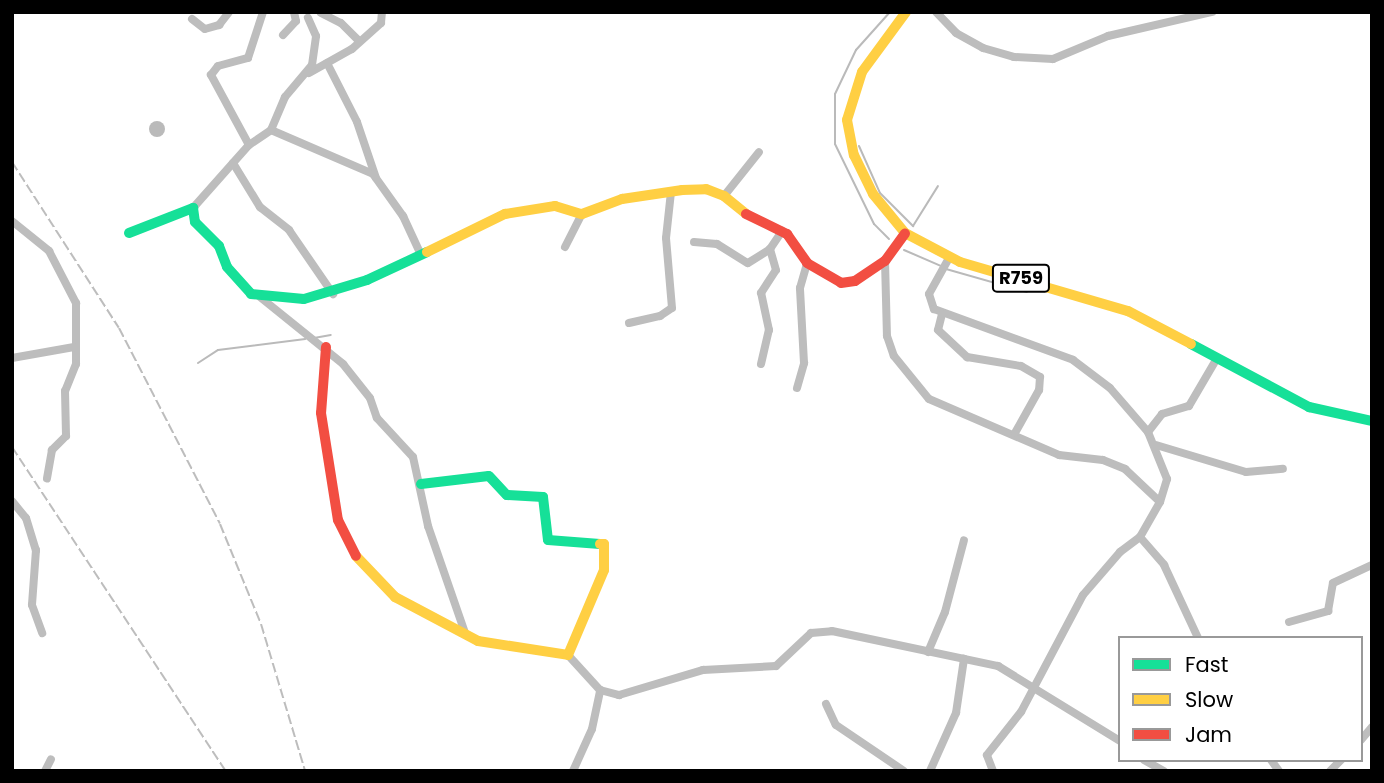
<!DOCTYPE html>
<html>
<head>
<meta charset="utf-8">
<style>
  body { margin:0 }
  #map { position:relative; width:1384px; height:783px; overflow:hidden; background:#fff; font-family:Poppins,sans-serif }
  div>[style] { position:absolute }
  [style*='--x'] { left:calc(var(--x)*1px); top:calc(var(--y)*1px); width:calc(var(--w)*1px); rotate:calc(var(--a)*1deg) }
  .water>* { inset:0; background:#bababa }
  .round { border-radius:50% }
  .stream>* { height:2px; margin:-1px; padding:0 1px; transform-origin:1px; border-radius:1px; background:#bababa }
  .street>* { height:8px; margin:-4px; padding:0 4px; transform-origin:4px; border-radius:4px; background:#bdbdbd }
  .fast>* { height:10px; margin:-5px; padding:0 5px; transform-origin:5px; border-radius:5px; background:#16e098 }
  .slow>* { height:10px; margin:-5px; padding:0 5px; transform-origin:5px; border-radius:5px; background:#ffcf43 }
  .jam>* { height:10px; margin:-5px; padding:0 5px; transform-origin:5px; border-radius:5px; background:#f24e42 }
  .rail>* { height:2px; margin-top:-1px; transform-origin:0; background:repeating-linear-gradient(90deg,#bdbdbd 0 10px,transparent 0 13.5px) }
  span { translate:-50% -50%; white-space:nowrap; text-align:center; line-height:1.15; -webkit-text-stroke:5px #fff; paint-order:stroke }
  .shield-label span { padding:2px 5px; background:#fff; border:2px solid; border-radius:5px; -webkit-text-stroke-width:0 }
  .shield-label { font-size:18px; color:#000; font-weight:700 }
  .frame { position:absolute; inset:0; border:14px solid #000; pointer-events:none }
  .legend { position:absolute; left:1118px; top:636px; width:245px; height:126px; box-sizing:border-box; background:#fff; border:2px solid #999; margin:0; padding:9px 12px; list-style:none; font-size:21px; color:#000 }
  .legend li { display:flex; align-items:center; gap:14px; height:35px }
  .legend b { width:35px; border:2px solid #999 }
</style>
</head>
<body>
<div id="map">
  <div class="water">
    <div class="round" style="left:149px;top:121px;width:16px;height:16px"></div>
  </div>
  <div class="stream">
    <div style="--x:859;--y:146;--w:51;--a:65.9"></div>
    <div style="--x:880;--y:193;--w:47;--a:45"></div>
    <div style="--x:913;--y:226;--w:47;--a:-58"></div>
    <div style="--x:889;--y:239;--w:21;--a:-135"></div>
    <div style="--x:874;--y:224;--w:89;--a:-116"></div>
    <div style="--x:835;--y:144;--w:50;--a:-90"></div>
    <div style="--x:835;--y:94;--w:49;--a:-64.5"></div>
    <div style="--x:856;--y:50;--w:51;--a:-48.2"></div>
    <div style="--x:904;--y:250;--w:40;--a:23.4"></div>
    <div style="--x:946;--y:269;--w:84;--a:15.9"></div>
    <div style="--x:314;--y:338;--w:17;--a:-10"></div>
    <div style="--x:198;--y:363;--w:24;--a:-33"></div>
    <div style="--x:218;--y:350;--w:88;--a:-7.2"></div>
  </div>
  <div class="street">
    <div style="--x:936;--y:12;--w:29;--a:46"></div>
    <div style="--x:956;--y:33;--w:31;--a:29"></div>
    <div style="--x:983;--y:48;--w:32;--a:16"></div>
    <div style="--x:1014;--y:57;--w:39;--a:3"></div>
    <div style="--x:1053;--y:59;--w:60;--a:-22.7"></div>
    <div style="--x:1108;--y:36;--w:107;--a:-13"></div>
    <div style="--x:321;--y:13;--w:22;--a:27"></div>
    <div style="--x:341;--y:23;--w:25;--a:45"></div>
    <div style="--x:192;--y:19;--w:16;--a:38"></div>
    <div style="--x:205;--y:29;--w:15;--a:-16"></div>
    <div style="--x:219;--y:25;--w:16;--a:-52"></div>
    <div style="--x:283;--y:35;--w:19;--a:-47"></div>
    <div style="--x:296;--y:21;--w:9;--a:-103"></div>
    <div style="--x:327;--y:63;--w:66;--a:63"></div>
    <div style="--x:357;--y:122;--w:59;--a:71.3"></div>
    <div style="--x:309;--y:73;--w:49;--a:-29.2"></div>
    <div style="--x:352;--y:49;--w:39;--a:-42"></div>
    <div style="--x:381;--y:23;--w:11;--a:-85"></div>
    <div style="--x:271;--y:130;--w:111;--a:23.3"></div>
    <div style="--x:373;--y:174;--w:52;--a:54.5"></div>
    <div style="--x:403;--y:216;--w:43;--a:65.2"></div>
    <div style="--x:249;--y:145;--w:80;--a:-118.5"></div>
    <div style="--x:211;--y:75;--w:11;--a:-52"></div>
    <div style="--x:218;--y:66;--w:31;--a:-15"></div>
    <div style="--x:248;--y:58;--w:48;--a:-71.9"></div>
    <div style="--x:233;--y:163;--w:52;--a:58.5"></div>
    <div style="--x:260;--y:207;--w:37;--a:38"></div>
    <div style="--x:289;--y:230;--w:78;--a:55.5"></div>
    <div style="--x:724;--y:196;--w:56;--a:-51.5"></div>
    <div style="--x:193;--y:208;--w:84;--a:-48.4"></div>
    <div style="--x:249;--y:145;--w:27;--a:-34"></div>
    <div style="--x:271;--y:130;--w:36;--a:-67"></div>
    <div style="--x:285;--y:97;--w:42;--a:-49.8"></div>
    <div style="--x:312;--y:65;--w:29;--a:-82"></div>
    <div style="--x:316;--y:36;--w:20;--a:-114"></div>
    <div style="--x:12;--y:221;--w:48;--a:39"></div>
    <div style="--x:49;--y:251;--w:59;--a:62.6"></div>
    <div style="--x:76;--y:303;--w:61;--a:90"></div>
    <div style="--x:76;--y:364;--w:29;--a:112"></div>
    <div style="--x:65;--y:391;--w:45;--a:88.7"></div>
    <div style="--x:66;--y:436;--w:20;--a:135"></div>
    <div style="--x:52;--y:450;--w:29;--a:100"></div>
    <div style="--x:694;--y:242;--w:23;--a:5"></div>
    <div style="--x:717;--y:244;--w:36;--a:32"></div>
    <div style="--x:748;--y:263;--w:26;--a:-32"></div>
    <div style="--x:770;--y:249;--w:22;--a:-56"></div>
    <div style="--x:565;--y:247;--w:37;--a:-63"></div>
    <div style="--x:949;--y:258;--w:41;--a:119.1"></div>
    <div style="--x:929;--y:294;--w:16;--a:72"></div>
    <div style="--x:934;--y:309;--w:148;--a:20.1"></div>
    <div style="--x:1073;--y:360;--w:46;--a:37.1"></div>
    <div style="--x:1110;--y:388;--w:58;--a:49.2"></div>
    <div style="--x:885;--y:261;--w:75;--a:88.5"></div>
    <div style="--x:887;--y:336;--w:21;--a:71"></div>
    <div style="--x:894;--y:356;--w:55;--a:50.9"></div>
    <div style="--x:929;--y:399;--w:142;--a:23.3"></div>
    <div style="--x:1059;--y:455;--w:44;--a:6.5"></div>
    <div style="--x:1103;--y:460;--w:24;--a:22"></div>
    <div style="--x:1125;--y:469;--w:48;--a:43.3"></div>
    <div style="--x:260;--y:297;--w:107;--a:38.9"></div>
    <div style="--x:343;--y:364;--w:43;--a:51.5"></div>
    <div style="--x:370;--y:398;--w:21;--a:71"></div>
    <div style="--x:377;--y:418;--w:53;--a:47.3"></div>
    <div style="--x:413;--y:457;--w:71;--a:77.7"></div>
    <div style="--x:428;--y:526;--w:113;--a:70.9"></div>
    <div style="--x:942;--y:314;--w:16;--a:104"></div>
    <div style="--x:938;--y:330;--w:40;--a:43"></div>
    <div style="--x:967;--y:357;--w:55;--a:9.5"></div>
    <div style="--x:1021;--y:366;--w:22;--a:30"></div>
    <div style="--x:1040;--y:377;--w:13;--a:94"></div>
    <div style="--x:1039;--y:390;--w:49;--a:119.2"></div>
    <div style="--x:629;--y:323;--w:32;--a:-13"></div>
    <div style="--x:660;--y:316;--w:14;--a:-34"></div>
    <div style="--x:672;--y:308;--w:70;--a:-94.9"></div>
    <div style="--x:666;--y:238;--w:46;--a:-83.8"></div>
    <div style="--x:12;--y:358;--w:63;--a:-10.1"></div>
    <div style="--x:761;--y:364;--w:35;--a:-77"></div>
    <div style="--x:769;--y:330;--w:38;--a:-102"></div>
    <div style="--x:761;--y:293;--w:27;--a:-57"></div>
    <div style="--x:776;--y:270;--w:22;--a:-106"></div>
    <div style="--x:797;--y:388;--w:26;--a:-74"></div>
    <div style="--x:804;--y:363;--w:75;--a:-93.1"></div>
    <div style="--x:800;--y:288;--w:26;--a:-74"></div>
    <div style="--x:1156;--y:445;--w:94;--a:16.7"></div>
    <div style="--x:1246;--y:472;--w:37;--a:-5"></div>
    <div style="--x:12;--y:501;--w:22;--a:51"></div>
    <div style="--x:26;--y:518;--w:34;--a:73"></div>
    <div style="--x:36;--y:550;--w:55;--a:94.2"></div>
    <div style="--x:32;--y:605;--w:30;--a:70"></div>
    <div style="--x:1140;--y:537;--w:37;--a:49"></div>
    <div style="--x:1164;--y:565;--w:81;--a:65"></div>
    <div style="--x:1289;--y:622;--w:41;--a:-15.8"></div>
    <div style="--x:1328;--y:611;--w:28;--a:-80"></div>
    <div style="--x:1333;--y:583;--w:43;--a:-24.8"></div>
    <div style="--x:928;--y:652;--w:43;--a:-67"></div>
    <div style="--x:945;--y:612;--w:74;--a:-75.2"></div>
    <div style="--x:568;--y:655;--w:47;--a:47.6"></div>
    <div style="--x:600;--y:690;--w:20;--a:15"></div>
    <div style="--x:619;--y:695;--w:88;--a:-16.6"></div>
    <div style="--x:703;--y:670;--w:73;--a:-3.1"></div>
    <div style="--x:776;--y:666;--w:48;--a:-43.3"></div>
    <div style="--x:811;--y:633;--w:21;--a:-5"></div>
    <div style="--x:832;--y:631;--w:170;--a:11.9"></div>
    <div style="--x:998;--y:666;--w:143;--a:31.6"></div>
    <div style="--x:826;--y:704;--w:23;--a:65"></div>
    <div style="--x:836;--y:725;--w:82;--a:34.1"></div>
    <div style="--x:1361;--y:740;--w:17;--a:-50"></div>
    <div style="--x:1144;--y:760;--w:23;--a:29"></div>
    <div style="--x:1271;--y:760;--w:14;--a:54"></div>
    <div style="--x:45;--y:771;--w:13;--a:-63"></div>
    <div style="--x:573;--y:771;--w:46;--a:-65.7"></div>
    <div style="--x:592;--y:729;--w:40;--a:-78"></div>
    <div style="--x:930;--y:771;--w:64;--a:-65.9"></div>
    <div style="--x:956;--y:713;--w:55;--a:-81.6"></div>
    <div style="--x:993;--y:771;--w:17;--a:-111"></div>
    <div style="--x:987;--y:755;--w:55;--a:-51.7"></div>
    <div style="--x:1021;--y:712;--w:132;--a:-62.1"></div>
    <div style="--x:1083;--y:595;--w:57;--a:-49.3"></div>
    <div style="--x:1120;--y:552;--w:25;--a:-37"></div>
    <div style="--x:1140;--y:537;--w:40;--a:-60.3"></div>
    <div style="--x:1160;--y:502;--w:24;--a:-73"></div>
    <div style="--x:1167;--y:479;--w:51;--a:-112"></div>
    <div style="--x:1148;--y:432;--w:23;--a:-52"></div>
    <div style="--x:1162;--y:414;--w:28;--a:-17"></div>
    <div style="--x:1189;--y:406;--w:56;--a:-59.7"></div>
    <div style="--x:1330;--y:771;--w:16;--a:-45"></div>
  </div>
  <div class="fast">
    <div style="--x:129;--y:233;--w:69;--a:-21.3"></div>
    <div style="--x:193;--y:208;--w:14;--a:82"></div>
    <div style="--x:195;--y:222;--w:34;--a:45"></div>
    <div style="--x:219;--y:246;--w:22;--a:69"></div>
    <div style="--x:227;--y:267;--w:36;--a:48"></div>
    <div style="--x:251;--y:294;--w:53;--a:5.4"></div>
    <div style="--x:304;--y:299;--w:66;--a:-16.8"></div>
    <div style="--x:367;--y:280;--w:66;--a:-25"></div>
    <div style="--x:1191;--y:344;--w:134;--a:28.1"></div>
    <div style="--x:1309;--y:407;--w:65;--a:12.5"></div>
    <div style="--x:421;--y:484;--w:68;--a:-6.7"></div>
    <div style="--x:489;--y:476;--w:26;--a:47"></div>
    <div style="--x:507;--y:495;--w:36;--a:3"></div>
    <div style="--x:543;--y:497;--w:43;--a:83.4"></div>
    <div style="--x:548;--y:540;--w:52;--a:4.4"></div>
  </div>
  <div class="slow">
    <div style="--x:906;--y:12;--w:74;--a:126.3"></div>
    <div style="--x:862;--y:72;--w:50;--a:107.4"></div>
    <div style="--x:847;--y:120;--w:36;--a:79"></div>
    <div style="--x:854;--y:155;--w:43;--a:64"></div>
    <div style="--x:873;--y:194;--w:50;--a:50.6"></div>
    <div style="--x:905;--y:233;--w:62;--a:27.8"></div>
    <div style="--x:960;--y:262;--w:175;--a:16.3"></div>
    <div style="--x:1128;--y:311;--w:71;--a:27.6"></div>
    <div style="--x:427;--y:252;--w:87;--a:-26"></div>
    <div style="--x:505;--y:214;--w:51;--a:-9.1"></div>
    <div style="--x:555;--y:206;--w:28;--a:17"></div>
    <div style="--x:582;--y:214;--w:43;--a:-20.6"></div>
    <div style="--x:622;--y:199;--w:61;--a:-8.5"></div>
    <div style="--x:682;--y:190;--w:24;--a:-2"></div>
    <div style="--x:706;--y:189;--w:19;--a:21"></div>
    <div style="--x:724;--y:196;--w:28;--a:39"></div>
    <div style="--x:356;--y:556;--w:57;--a:46.4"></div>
    <div style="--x:395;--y:597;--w:94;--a:27.9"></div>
    <div style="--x:478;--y:641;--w:91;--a:8.8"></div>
    <div style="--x:568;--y:655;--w:92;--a:-67"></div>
    <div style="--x:604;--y:570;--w:26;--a:-90"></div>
    <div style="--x:604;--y:544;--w:4;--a:180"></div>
  </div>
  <div class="jam">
    <div style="--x:746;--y:214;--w:46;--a:26"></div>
    <div style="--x:787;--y:234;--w:35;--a:55"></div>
    <div style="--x:807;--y:263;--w:39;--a:30"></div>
    <div style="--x:841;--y:283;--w:14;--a:-8"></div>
    <div style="--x:855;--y:281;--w:36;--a:-34"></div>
    <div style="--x:885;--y:261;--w:34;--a:-54"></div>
    <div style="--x:326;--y:347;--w:66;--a:94.3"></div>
    <div style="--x:321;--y:413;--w:108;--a:81"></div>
    <div style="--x:338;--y:520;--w:40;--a:63.4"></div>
  </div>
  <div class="rail">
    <div style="--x:12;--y:162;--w:197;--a:57.2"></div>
    <div style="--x:119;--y:328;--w:220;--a:62.7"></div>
    <div style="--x:220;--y:524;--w:108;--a:67.7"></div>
    <div style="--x:261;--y:624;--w:153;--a:73.3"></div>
    <div style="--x:12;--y:447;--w:388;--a:56.6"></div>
  </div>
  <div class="shield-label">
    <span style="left:1021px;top:278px">R759</span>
  </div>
  <div class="frame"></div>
  <ul class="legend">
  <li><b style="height:9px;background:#16e098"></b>Fast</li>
  <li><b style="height:9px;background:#ffcf43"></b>Slow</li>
  <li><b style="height:9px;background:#f24e42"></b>Jam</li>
  </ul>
</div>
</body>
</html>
